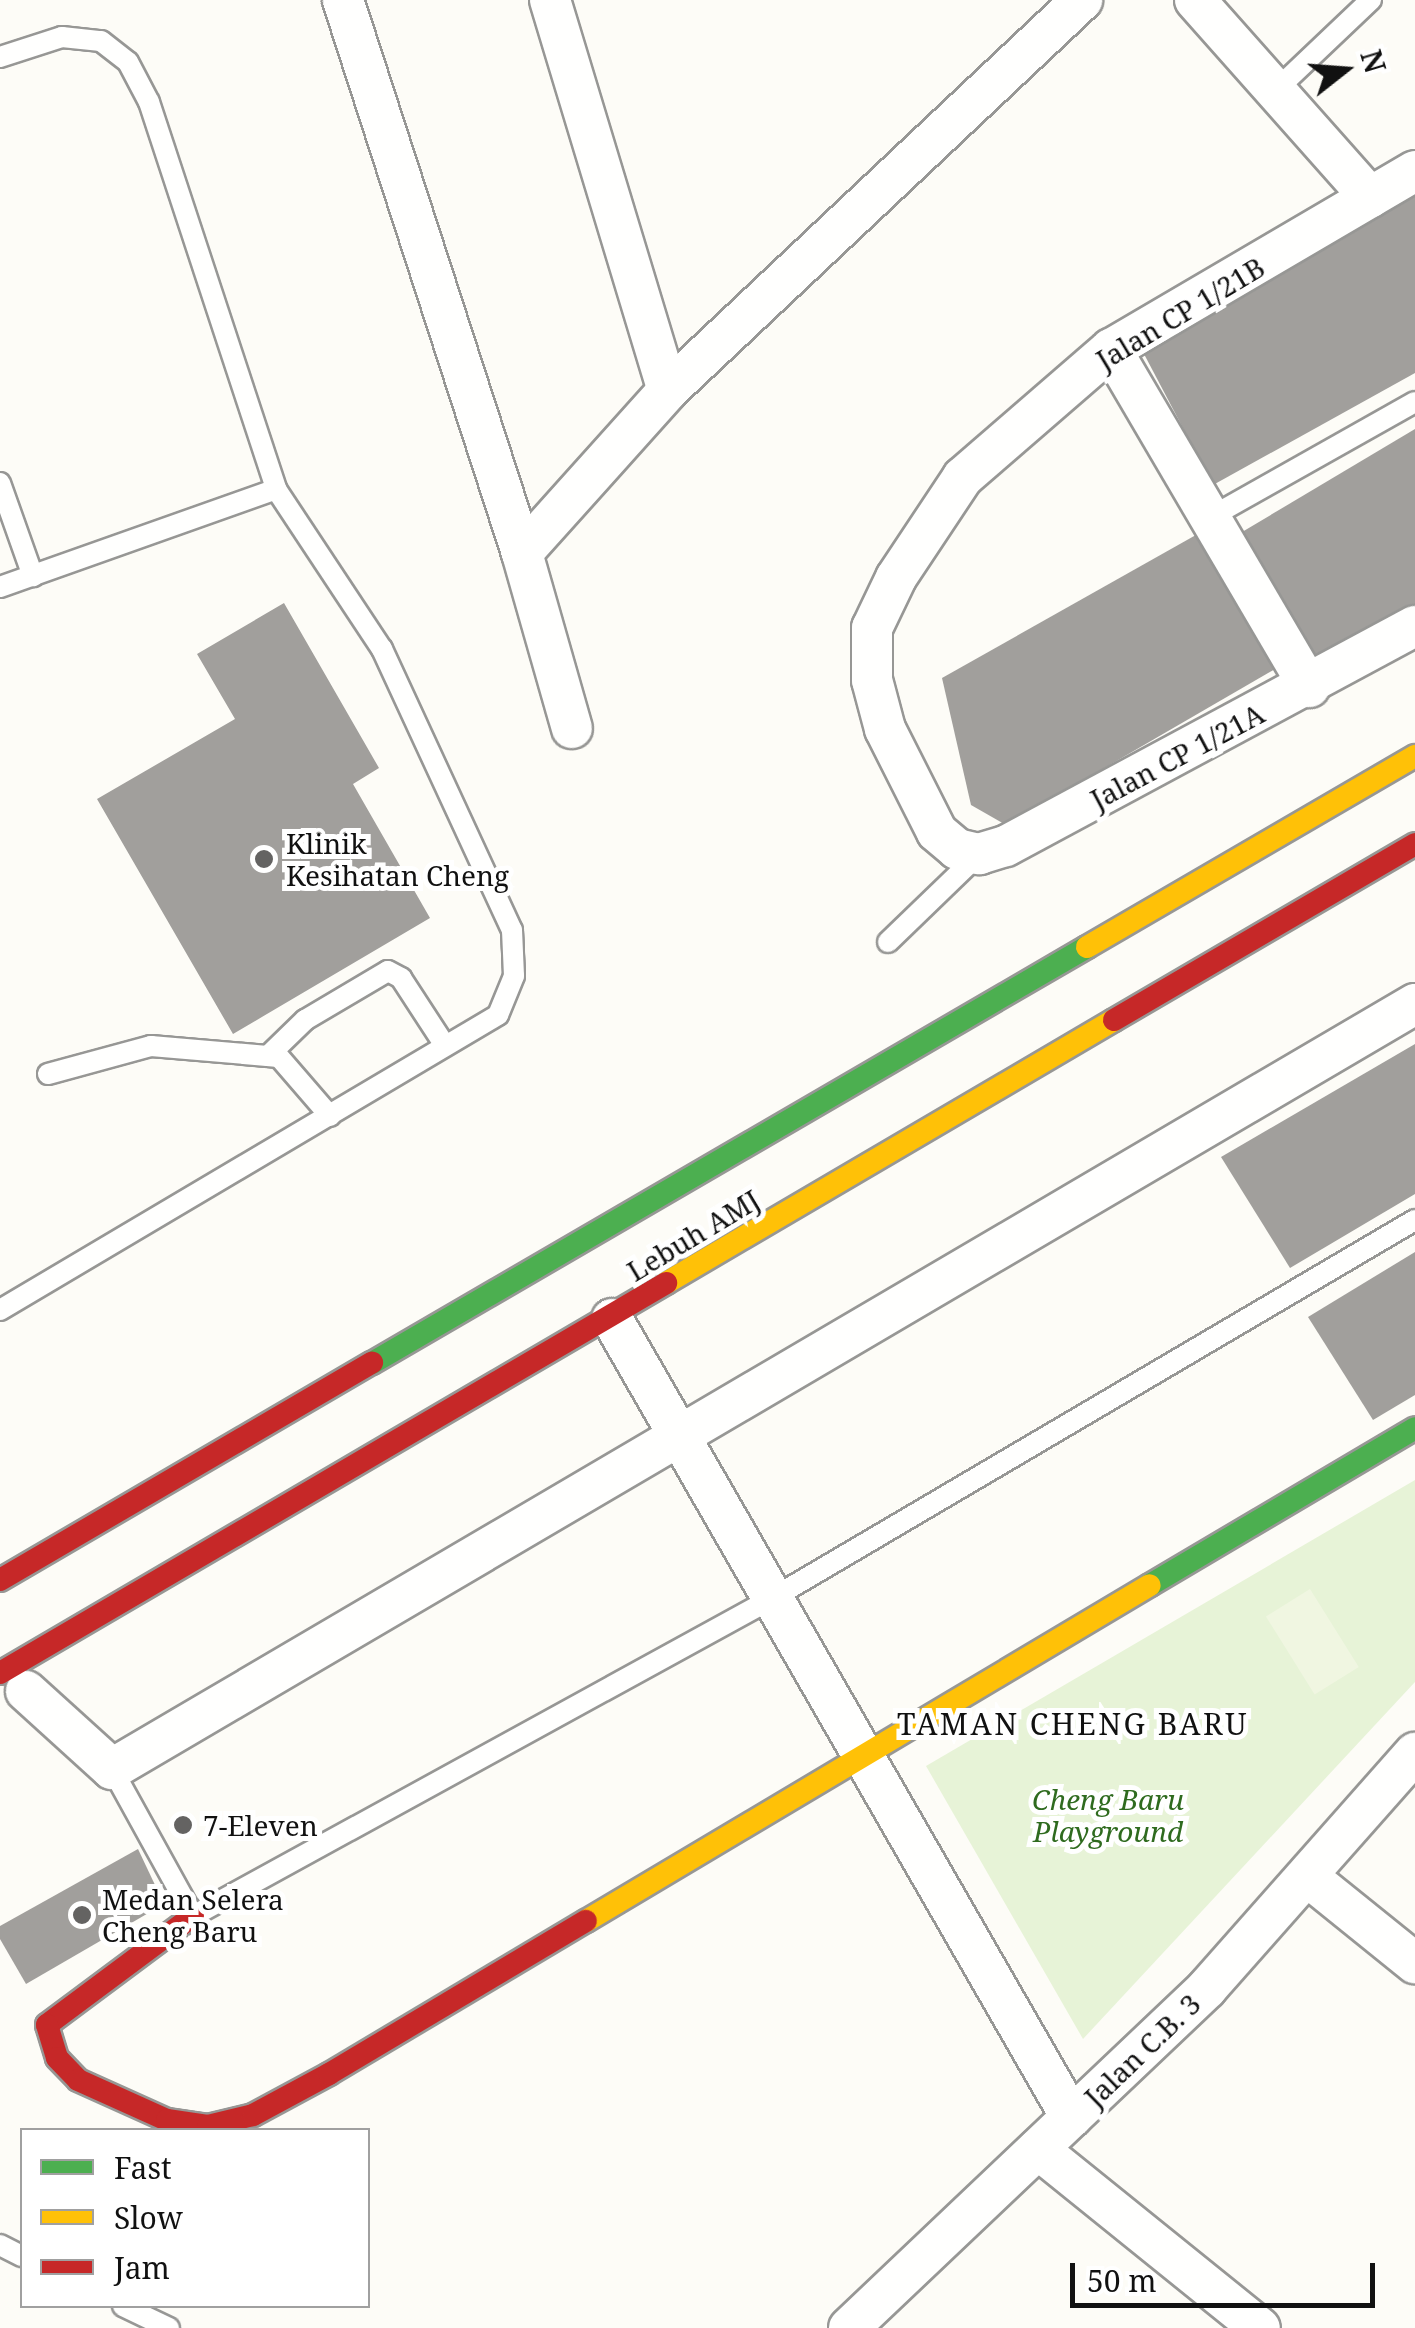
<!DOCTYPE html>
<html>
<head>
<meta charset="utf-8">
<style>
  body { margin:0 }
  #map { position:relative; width:1415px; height:2328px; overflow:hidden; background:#fdfcf7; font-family:"Noto Serif",serif }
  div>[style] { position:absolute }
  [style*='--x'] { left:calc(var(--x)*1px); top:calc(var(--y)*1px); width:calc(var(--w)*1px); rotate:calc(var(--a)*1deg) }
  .green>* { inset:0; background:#e7f3d7 }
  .pitch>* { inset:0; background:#f0f6e1; transform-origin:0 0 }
  .building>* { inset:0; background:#a19f9c }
  .roads { filter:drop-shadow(2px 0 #979795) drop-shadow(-2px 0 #979795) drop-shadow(0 2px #979795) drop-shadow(0 -2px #979795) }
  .lane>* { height:20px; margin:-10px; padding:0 10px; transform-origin:10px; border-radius:10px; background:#fffffe }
  .street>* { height:40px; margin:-20px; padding:0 20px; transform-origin:20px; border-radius:20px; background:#fffffe }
  .fast>* { height:22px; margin:-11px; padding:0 11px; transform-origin:11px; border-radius:11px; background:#4caf50 }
  .slow>* { height:22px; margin:-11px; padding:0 11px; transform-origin:11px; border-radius:11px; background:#ffc107 }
  .jam>* { height:22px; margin:-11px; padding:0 11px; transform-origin:11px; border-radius:11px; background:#c62828 }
  .dots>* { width:28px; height:28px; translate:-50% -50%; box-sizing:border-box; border:5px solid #fff; border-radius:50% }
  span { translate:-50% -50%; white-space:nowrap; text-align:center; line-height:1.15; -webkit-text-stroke:10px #fff; paint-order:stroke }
  .street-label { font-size:28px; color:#111 }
  .poi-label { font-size:28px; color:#111 }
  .left { translate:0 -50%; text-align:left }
  .park-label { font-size:28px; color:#2f6b1f; font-style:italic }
  .neighbourhood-label { font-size:30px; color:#111; letter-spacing:2.5px }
  .legend { position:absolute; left:20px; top:2128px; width:350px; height:180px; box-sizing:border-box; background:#fff; border:2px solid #a0a0a0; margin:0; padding:12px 18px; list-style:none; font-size:30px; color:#111 }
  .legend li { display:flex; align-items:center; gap:20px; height:50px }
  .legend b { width:50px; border:2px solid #a0a0a0 }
  .north { position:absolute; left:1295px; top:20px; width:100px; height:100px; -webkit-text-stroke:8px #fff; paint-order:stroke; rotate:73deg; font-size:28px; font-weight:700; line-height:40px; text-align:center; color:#111 }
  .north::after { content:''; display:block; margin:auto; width:35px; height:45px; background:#111; clip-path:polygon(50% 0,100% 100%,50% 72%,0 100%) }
  .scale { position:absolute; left:1070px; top:2263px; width:305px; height:45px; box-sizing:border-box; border:5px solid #111; border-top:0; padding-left:12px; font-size:30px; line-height:35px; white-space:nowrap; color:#111; -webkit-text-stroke:8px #fff; paint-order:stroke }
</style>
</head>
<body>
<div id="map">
  <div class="green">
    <div style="clip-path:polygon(1415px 1480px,1415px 1682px,1083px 2039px,926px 1766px)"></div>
  </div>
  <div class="pitch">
    <div style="left:1310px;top:1589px;width:92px;height:52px;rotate:58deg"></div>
  </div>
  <div class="building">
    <div style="clip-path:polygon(1415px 192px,1415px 373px,1213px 485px,1144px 354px)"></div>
    <div style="clip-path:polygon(1415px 429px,1415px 605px,1315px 661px,1237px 535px)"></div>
    <div style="clip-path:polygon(1203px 531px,1282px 665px,1006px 825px,971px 805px,942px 678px)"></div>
    <div style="clip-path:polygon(284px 603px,379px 768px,353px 784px,430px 918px,233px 1034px,97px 799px,235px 719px,197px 654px)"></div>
    <div style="clip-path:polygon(1415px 1044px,1415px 1194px,1290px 1268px,1221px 1157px)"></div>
    <div style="clip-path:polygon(1415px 1252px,1415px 1395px,1373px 1420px,1308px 1317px)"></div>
    <div style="clip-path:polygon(138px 1849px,164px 1904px,26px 1984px,0 1939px,0 1926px)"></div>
  </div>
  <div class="roads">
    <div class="lane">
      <div style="--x:0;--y:57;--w:65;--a:-17.9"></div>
      <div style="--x:62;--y:37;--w:39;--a:6"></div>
      <div style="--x:101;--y:41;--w:34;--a:38"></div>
      <div style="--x:128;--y:62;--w:45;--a:62.3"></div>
      <div style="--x:149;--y:102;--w:407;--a:71.8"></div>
      <div style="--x:276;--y:489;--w:192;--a:56.5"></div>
      <div style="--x:382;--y:649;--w:310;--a:65.2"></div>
      <div style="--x:512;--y:930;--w:46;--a:87.5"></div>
      <div style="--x:514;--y:976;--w:42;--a:112.3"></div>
      <div style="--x:498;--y:1015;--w:579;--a:149.36"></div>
      <div style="--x:1276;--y:90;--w:131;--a:-43.5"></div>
      <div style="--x:0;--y:483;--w:99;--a:70.5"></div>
      <div style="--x:1209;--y:518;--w:236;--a:-29.4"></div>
      <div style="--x:0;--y:587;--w:293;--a:-19.5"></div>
      <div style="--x:888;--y:942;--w:127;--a:-44"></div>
      <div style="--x:268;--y:1056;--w:52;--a:-44.2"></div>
      <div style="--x:305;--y:1020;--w:96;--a:-30.6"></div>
      <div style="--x:388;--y:971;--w:15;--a:28"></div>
      <div style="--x:401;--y:978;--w:79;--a:56.9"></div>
      <div style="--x:48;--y:1074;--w:107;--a:-15.2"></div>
      <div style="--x:151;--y:1046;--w:128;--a:4.9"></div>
      <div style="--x:279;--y:1057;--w:78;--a:49.2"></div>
      <div style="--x:112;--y:1769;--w:168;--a:61.1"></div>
      <div style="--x:193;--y:1916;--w:659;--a:-28.74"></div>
      <div style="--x:771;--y:1599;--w:747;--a:-30.48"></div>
      <div style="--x:0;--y:2245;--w:25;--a:27"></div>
      <div style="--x:123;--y:2306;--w:51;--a:25.6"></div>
    </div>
    <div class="street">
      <div style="--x:343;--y:0;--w:581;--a:72.06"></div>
      <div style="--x:522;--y:553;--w:182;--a:74.1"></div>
      <div style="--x:550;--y:0;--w:407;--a:73.2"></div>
      <div style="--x:1195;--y:0;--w:264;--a:48.4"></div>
      <div style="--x:1415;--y:171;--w:352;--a:149.6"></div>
      <div style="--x:1111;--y:349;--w:196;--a:139.1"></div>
      <div style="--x:963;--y:477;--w:121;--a:123.6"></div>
      <div style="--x:896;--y:578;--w:55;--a:115.6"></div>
      <div style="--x:872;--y:628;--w:52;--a:90"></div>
      <div style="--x:872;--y:680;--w:51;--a:75.1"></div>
      <div style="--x:885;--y:729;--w:115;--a:63.2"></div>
      <div style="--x:937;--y:832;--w:26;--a:40"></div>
      <div style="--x:957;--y:849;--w:23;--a:13"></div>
      <div style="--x:979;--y:854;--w:28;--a:-17"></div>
      <div style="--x:1006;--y:846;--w:464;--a:-28.3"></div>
      <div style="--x:1111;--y:349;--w:392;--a:59.6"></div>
      <div style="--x:522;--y:553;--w:219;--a:-48.1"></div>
      <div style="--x:668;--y:390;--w:569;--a:-43.29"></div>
      <div style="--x:612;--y:1319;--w:921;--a:60.09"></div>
      <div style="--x:26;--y:1691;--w:116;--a:42.2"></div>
      <div style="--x:112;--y:1769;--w:1511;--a:-30.42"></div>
      <div style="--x:1307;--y:1876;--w:139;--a:38.9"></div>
      <div style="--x:1038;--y:2149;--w:285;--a:38.9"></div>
      <div style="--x:849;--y:2328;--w:494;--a:-43.5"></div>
      <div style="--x:1207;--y:1988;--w:314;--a:-48.5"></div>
    </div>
    <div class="fast">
      <div style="--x:372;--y:1363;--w:827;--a:-30.19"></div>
      <div style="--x:1150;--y:1585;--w:308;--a:-30.6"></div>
    </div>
    <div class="slow">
      <div style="--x:1087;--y:947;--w:380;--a:-30.2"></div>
      <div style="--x:666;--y:1283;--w:519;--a:-30.42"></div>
      <div style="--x:586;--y:1921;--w:656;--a:-30.78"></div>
    </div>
    <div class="jam">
      <div style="--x:1114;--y:1020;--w:349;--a:-30.3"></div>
      <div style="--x:0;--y:1580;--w:431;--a:-30.3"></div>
      <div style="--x:0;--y:1673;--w:772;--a:-30.35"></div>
      <div style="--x:193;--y:1916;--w:182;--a:143.3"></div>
      <div style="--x:47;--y:2025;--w:34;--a:73"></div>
      <div style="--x:57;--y:2058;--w:30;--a:46"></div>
      <div style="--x:78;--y:2080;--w:98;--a:24.2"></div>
      <div style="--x:167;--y:2120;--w:41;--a:8.3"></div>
      <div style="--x:208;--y:2126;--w:46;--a:-13.7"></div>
      <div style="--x:253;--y:2115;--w:86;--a:-28.3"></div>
      <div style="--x:329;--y:2074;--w:299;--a:-30.8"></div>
    </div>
  </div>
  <div class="dots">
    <div style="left:264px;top:859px;background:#646362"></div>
    <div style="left:183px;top:1825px;background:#646362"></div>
    <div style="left:82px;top:1915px;background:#646362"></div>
  </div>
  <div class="street-label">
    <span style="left:1180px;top:313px;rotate:-31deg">Jalan CP 1/21B</span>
    <span style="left:1177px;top:756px;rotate:-28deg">Jalan CP 1/21A</span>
    <span style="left:693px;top:1235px;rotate:-31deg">Lebuh AMJ</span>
    <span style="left:1142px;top:2050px;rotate:-44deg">Jalan C.B. 3</span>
  </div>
  <div class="poi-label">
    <span class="left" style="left:286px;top:859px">Klinik<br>Kesihatan Cheng</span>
    <span class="left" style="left:203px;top:1825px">7-Eleven</span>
    <span class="left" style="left:102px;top:1915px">Medan Selera<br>Cheng Baru</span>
  </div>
  <div class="park-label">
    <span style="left:1108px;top:1815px">Cheng Baru<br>Playground</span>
  </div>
  <div class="neighbourhood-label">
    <span style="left:1073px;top:1724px">TAMAN CHENG BARU</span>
  </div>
  <ul class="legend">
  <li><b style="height:12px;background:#4caf50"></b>Fast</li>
  <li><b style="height:12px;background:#ffc107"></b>Slow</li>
  <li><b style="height:12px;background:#c62828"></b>Jam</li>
  </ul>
  <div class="north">N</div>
  <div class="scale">50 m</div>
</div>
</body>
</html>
